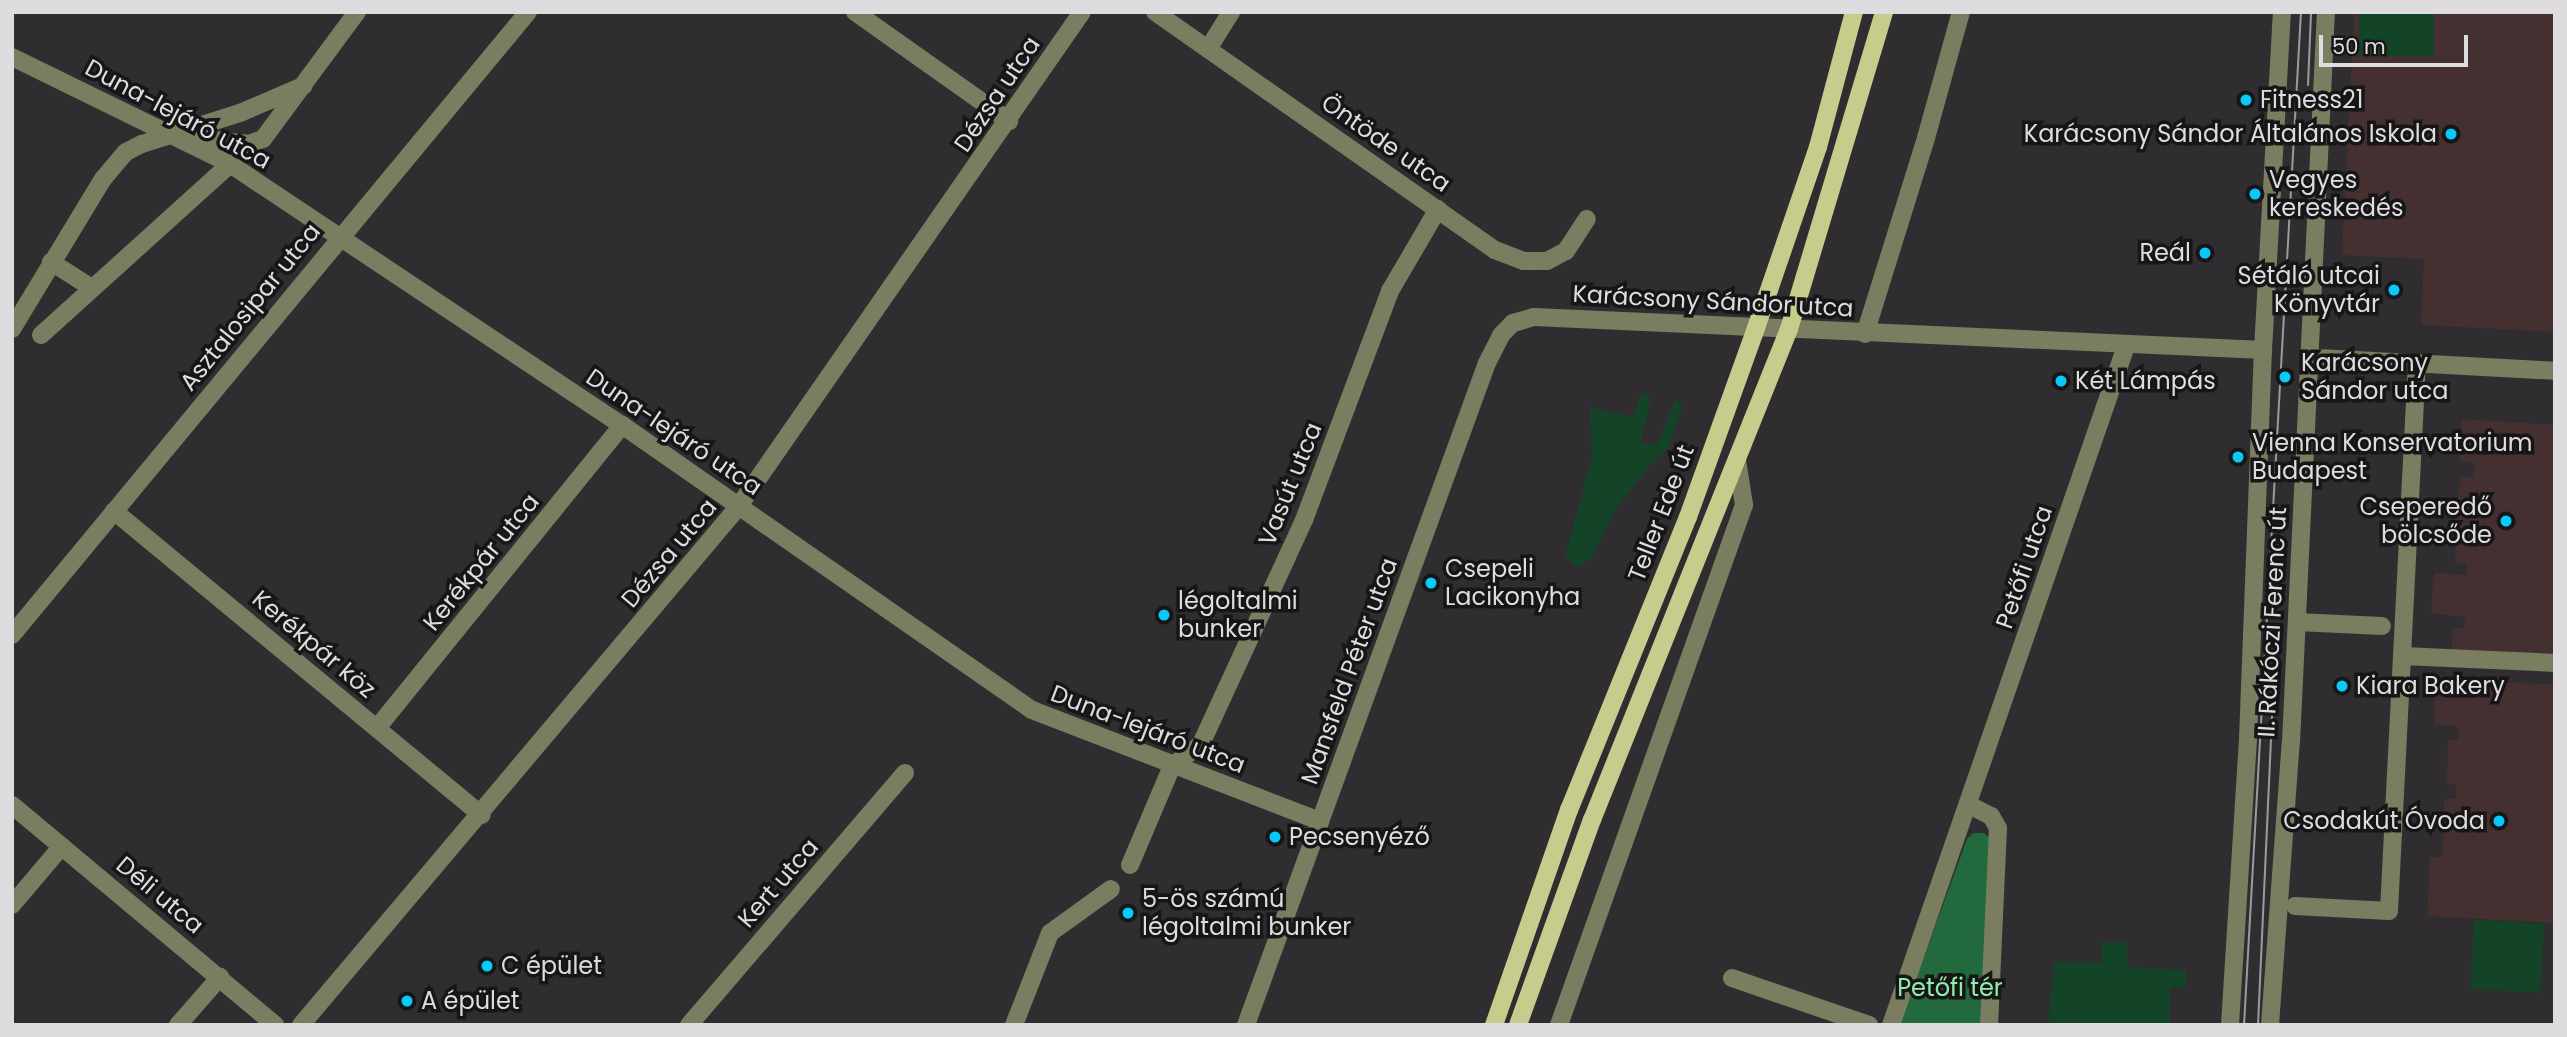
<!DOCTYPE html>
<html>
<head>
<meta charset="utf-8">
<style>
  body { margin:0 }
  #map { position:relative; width:2567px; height:1037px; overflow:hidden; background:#302d30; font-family:Poppins,sans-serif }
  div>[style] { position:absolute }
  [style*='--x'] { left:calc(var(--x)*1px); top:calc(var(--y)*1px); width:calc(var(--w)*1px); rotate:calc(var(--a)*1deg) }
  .education>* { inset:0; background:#443031 }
  .green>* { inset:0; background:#144427; transform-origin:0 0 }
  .forest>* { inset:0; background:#22693d }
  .minor>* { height:18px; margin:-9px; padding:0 9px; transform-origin:9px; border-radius:9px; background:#7a7d5f }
  .major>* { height:18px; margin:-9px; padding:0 9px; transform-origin:9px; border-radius:9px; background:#c6cc8c }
  .tram>* { height:2px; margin:-1px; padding:0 1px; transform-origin:1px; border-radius:1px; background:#9c9a9c }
  .dots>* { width:19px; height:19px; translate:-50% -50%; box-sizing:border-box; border:4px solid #171617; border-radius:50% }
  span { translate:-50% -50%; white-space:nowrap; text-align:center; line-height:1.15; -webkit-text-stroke:7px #171617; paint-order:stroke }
  .street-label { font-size:24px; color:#dedcde }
  .poi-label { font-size:24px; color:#dedcde }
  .left { translate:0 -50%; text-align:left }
  .right { translate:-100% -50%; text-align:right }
  .park-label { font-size:24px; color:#8feeac }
  .frame { position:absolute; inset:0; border:14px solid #dedcde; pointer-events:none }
  .scale { position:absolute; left:2319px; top:35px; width:149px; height:32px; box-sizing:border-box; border:4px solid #dedcde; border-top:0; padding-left:9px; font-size:21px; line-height:24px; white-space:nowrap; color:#dedcde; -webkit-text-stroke:5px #171617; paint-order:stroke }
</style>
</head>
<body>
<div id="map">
  <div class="education">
    <div style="clip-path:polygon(2354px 12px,2555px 12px,2555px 332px,2421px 325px,2424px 259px,2342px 255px)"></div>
    <div style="clip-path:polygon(2461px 419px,2555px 425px,2555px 659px,2451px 654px,2453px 628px,2464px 628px,2465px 617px,2431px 613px,2434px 573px,2466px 575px,2467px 564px,2455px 563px,2460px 477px,2473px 478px,2474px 463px,2460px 461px)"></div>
    <div style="clip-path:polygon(2436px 681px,2555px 684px,2555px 923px,2427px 916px,2430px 857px,2443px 857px,2444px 799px,2456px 799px,2456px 785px,2447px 784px,2448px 740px,2458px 740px,2458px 726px,2434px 724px)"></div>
  </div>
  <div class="green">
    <div style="left:2359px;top:12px;width:75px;height:44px"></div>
    <div style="clip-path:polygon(1642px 392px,1651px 397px,1640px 443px,1658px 444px,1675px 400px,1683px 405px,1667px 450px,1650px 465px,1615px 510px,1592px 557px,1578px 568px,1565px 556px,1592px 458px,1590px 407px,1633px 417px)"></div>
    <div style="left:2474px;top:920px;width:70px;height:69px;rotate:3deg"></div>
    <div style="clip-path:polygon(2101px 942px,2127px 942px,2127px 967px,2186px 970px,2186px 987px,2170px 987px,2170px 1025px,2048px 1022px,2054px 962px,2102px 963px)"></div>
  </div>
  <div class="forest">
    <div style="clip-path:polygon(1973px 833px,1983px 833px,1991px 838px,1984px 1025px,1899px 1025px,1967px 839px)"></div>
  </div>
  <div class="minor">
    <div style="--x:855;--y:12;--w:189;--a:35.3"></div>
    <div style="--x:1155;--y:12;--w:415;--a:35"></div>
    <div style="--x:1495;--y:250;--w:30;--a:21"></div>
    <div style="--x:1523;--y:261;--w:24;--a:0"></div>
    <div style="--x:1547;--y:261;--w:21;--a:-28"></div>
    <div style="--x:1566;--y:251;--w:38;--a:-57"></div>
    <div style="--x:1208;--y:49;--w:44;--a:-58.1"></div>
    <div style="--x:12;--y:57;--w:243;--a:26.1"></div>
    <div style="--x:230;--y:164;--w:471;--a:33.7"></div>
    <div style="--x:622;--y:425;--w:499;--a:34.8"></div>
    <div style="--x:1032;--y:710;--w:309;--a:21.1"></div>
    <div style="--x:188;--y:137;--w:61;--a:6.5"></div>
    <div style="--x:249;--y:144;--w:15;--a:-20"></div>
    <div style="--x:263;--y:139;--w:158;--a:-53.5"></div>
    <div style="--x:51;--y:262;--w:49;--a:32.4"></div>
    <div style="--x:12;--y:329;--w:175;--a:-58.8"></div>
    <div style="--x:103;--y:179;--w:35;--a:-50"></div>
    <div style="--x:126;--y:152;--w:18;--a:-27"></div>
    <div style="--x:142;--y:144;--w:103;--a:-17.6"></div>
    <div style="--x:240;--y:113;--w:69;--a:-23.2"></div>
    <div style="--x:1865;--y:334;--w:205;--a:-72.7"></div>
    <div style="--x:1926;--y:138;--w:131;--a:-74.5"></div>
    <div style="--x:41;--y:335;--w:255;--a:-42.1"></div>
    <div style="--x:2318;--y:358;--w:237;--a:3.1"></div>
    <div style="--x:114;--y:511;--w:477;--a:39.6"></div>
    <div style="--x:2297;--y:622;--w:85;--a:2.7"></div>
    <div style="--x:12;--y:635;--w:809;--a:-50.37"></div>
    <div style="--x:2403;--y:656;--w:152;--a:2.6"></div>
    <div style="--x:377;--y:728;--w:390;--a:-51"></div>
    <div style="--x:12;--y:805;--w:343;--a:39.9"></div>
    <div style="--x:1969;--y:805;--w:25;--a:27"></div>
    <div style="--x:1991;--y:816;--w:14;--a:60"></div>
    <div style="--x:1998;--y:828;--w:197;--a:92.6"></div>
    <div style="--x:1130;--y:865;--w:108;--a:-67"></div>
    <div style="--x:1172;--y:766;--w:36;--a:-37"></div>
    <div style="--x:1201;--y:744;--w:247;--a:-65.3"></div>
    <div style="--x:1304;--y:520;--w:245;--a:-69.4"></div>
    <div style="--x:1390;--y:291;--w:95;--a:-59.7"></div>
    <div style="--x:12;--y:905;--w:77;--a:-49.7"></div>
    <div style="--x:2295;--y:906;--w:94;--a:3"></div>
    <div style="--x:2389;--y:911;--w:549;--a:-87.08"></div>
    <div style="--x:1732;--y:978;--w:145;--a:18.9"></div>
    <div style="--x:178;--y:1025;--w:64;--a:-48.8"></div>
    <div style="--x:301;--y:1025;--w:679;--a:-49.84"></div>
    <div style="--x:739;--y:506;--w:601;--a:-55.23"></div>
    <div style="--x:689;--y:1025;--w:332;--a:-49.4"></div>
    <div style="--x:1014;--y:1025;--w:99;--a:-68.6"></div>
    <div style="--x:1050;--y:933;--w:75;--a:-35.8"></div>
    <div style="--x:1246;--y:1025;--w:705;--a:-70"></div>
    <div style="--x:1487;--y:363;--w:31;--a:-63"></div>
    <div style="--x:1501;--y:335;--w:17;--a:-45"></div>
    <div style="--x:1513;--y:323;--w:22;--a:-16"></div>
    <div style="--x:1534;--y:317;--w:730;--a:2.59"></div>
    <div style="--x:1559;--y:1025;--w:552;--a:-70.42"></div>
    <div style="--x:1744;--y:505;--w:46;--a:-98.8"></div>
    <div style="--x:1891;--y:1025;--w:719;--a:-70.91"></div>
    <div style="--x:2230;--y:1025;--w:287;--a:-86.4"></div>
    <div style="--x:2248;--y:739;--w:389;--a:-87.8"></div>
    <div style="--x:2263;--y:350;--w:339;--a:-86.8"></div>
    <div style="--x:2270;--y:1025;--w:284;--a:-85.8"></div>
    <div style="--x:2291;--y:742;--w:731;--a:-87.26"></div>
  </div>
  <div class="major">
    <div style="--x:1494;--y:1025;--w:228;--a:-70.8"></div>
    <div style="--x:1569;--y:810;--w:316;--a:-67.9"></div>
    <div style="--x:1688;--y:517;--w:201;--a:-70.2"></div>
    <div style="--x:1756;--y:328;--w:191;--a:-71.1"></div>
    <div style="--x:1818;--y:147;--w:140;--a:-75.1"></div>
    <div style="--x:1518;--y:1025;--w:218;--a:-70.2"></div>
    <div style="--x:1592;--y:820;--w:529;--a:-68.14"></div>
    <div style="--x:1789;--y:329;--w:331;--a:-73.3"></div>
  </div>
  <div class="tram">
    <div style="--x:2308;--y:85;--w:73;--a:-87.6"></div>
    <div style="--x:2244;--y:1025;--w:1015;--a:-86.78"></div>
    <div style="--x:2258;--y:1025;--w:374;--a:-87.4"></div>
  </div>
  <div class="dots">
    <div style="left:2246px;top:100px;background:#06cbf9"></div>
    <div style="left:2451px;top:134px;background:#06cbf9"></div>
    <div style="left:2255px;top:194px;background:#06cbf9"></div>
    <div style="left:2205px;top:253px;background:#06cbf9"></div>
    <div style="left:2394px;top:290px;background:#06cbf9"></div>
    <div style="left:2285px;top:377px;background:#06cbf9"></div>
    <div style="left:2061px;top:381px;background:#06cbf9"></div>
    <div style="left:2238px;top:457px;background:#06cbf9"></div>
    <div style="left:2506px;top:521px;background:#06cbf9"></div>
    <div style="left:1431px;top:583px;background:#06cbf9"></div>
    <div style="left:1164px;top:615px;background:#06cbf9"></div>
    <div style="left:2342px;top:686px;background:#06cbf9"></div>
    <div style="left:2499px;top:821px;background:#06cbf9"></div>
    <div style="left:1275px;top:837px;background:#06cbf9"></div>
    <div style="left:1128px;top:913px;background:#06cbf9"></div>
    <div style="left:487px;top:966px;background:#06cbf9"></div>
    <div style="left:407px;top:1001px;background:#06cbf9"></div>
  </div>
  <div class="street-label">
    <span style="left:997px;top:94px;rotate:-56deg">Dézsa utca</span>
    <span style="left:178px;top:114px;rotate:28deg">Duna-lejáró utca</span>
    <span style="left:1386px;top:143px;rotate:35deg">Öntöde utca</span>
    <span style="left:1713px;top:301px;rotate:3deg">Karácsony Sándor utca</span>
    <span style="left:250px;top:307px;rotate:-51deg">Asztalosipar utca</span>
    <span style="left:674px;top:432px;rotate:34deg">Duna-lejáró utca</span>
    <span style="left:1290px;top:484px;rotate:-68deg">Vasút utca</span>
    <span style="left:1661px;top:513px;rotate:-69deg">Teller Ede út</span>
    <span style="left:669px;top:553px;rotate:-50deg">Dézsa utca</span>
    <span style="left:481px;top:562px;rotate:-51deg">Kerékpár utca</span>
    <span style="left:2024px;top:567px;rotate:-71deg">Petőfi utca</span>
    <span style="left:2272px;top:622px;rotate:-87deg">II. Rákóczi Ferenc út</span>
    <span style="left:314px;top:644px;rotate:40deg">Kerékpár köz</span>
    <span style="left:1349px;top:671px;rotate:-70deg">Mansfeld Péter utca</span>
    <span style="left:1148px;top:729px;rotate:21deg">Duna-lejáró utca</span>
    <span style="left:778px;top:883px;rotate:-49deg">Kert utca</span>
    <span style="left:160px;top:895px;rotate:40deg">Déli utca</span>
  </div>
  <div class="poi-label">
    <span class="left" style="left:2260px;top:100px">Fitness21</span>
    <span class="right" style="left:2437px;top:134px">Karácsony Sándor Általános Iskola</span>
    <span class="left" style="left:2269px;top:194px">Vegyes<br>kereskedés</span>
    <span class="right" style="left:2191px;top:253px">Reál</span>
    <span class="right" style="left:2380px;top:290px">Sétáló utcai<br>Könyvtár</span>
    <span class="left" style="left:2301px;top:377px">Karácsony<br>Sándor utca</span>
    <span class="left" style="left:2075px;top:381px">Két Lámpás</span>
    <span class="left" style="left:2252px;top:457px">Vienna Konservatorium<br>Budapest</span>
    <span class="right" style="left:2492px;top:521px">Cseperedő<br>bölcsőde</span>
    <span class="left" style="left:1445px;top:583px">Csepeli<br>Lacikonyha</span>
    <span class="left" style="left:1178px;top:615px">légoltalmi<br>bunker</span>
    <span class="left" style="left:2356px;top:686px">Kiara Bakery</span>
    <span class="right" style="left:2485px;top:821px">Csodakút Óvoda</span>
    <span class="left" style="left:1289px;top:837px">Pecsenyéző</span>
    <span class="left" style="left:1142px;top:913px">5-ös számú<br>légoltalmi bunker</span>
    <span class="left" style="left:501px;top:966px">C épület</span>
    <span class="left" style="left:421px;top:1001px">A épület</span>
  </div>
  <div class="park-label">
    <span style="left:1950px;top:988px">Petőfi tér</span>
  </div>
  <div class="frame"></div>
  <div class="scale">50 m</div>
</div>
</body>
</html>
